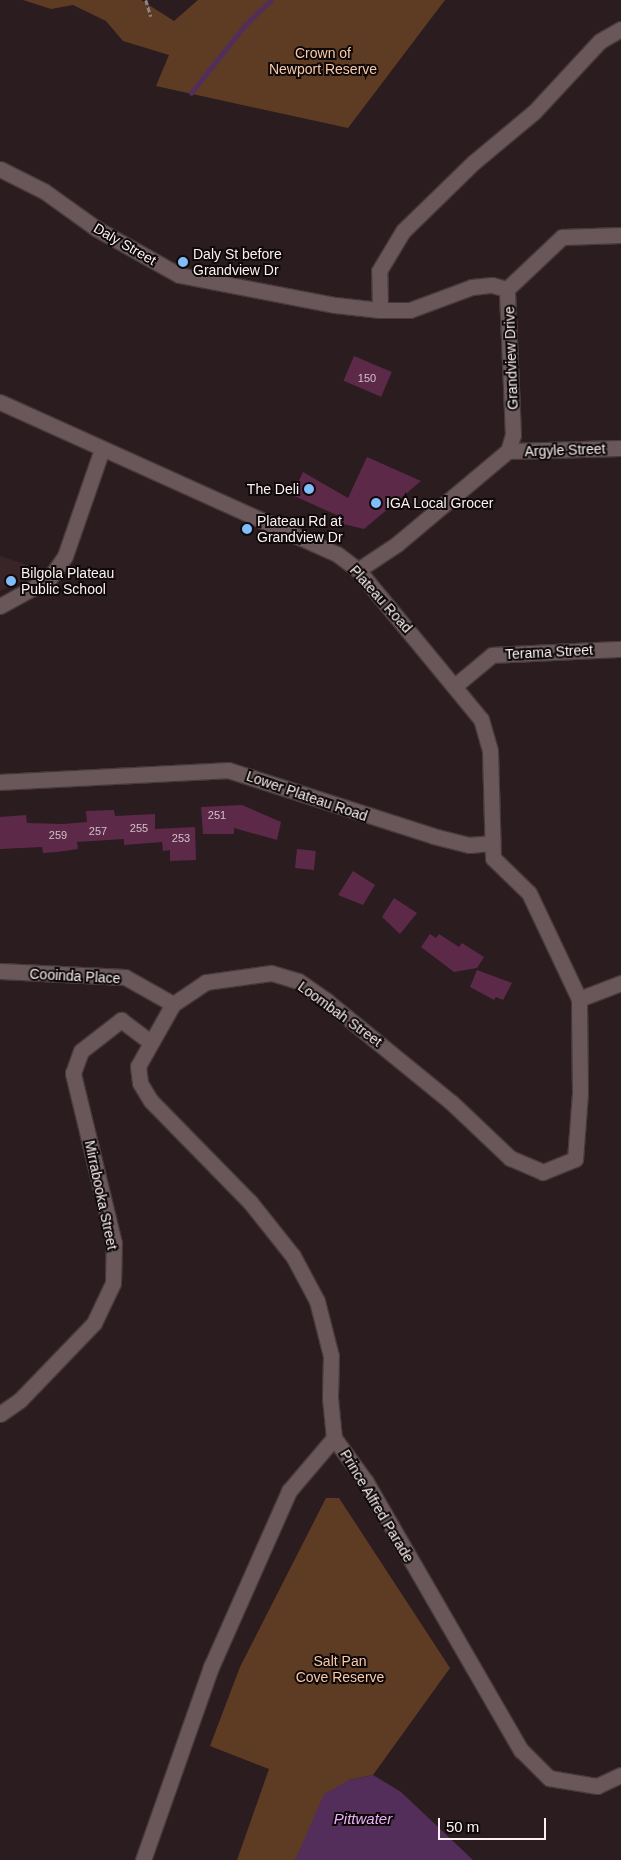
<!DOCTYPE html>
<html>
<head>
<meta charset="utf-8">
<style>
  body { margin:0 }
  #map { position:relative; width:621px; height:1860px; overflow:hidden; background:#2b1c1f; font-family:Helvetica,sans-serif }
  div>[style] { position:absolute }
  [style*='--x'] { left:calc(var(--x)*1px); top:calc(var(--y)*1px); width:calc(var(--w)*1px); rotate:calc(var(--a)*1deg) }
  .built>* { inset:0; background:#392428 }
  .green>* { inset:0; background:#5e3c24 }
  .water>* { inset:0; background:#532e5a }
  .stream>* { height:4.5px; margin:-2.25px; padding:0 2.25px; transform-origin:2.25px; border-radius:2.25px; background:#532e5a }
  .building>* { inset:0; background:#5d2949; transform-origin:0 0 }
  .path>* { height:2.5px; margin-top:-1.25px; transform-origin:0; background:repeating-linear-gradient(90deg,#908486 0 5px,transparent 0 7.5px) }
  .roads { filter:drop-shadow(1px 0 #463a3c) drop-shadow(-1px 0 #463a3c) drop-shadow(0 1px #463a3c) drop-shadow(0 -1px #463a3c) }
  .minor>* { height:15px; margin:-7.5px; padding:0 7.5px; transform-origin:7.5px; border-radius:7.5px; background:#69575a }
  .dots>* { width:14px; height:14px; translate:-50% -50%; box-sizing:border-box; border:2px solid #0f0909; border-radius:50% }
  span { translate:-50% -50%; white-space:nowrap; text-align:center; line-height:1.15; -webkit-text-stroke:4px #0f0909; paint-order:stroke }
  .number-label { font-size:11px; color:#d4bfc8 }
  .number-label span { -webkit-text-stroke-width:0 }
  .park-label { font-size:14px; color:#f9c9a8 }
  .street-label { font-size:14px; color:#fbf1f2 }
  .poi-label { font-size:14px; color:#fbf1f2 }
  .left { translate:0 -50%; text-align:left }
  .right { translate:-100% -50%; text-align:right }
  .water-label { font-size:15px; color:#eeb2fa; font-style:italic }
  .scale { position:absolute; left:438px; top:1818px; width:108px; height:22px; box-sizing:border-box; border:2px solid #fbf1f2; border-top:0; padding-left:6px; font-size:15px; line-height:18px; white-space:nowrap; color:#fbf1f2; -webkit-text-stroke:4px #0f0909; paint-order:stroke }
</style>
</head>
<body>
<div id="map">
  <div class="built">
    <div style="clip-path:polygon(0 556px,45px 571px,0 591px)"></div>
  </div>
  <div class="green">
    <div style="clip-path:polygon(23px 0,141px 0,174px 21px,198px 0,445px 0,348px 128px,156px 86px,169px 55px,123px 41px,106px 21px,73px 5px,51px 9px)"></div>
    <div style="clip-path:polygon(326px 1498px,339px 1498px,450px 1668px,373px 1775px,349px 1780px,307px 1836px,295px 1860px,237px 1860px,269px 1769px,210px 1746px,240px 1667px)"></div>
  </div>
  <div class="water">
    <div style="clip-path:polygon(373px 1775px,401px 1792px,473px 1860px,295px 1860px,324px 1794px,349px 1780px)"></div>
  </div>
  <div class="stream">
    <div style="--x:191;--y:93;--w:87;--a:-51.5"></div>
    <div style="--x:245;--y:25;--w:36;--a:-44"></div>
  </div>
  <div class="building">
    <div style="left:354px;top:356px;width:41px;height:27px;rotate:23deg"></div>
    <div style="clip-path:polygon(367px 457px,421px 481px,364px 529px,339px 523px,341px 517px,292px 495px,303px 472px,348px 498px)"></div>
    <div style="clip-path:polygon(242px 805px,281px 822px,277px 840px,234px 828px,234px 834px,203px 834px,201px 807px)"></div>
    <div style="clip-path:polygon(114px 810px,115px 816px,155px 814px,155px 829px,195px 827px,196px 860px,170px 861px,170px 850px,163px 851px,162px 842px,124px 845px,124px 839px,77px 842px,78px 849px,57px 852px,43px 853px,42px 847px,0 849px,0 817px,26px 815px,27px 823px,63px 824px,87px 822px,86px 811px)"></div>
    <div style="left:297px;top:849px;width:19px;height:19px;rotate:6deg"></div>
    <div style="clip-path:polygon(353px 871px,375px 885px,363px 905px,338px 895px)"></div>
    <div style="clip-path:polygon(394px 898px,417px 913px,400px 934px,382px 917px)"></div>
    <div style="clip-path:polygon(430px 934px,436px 938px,439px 934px,459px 947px,462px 943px,484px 957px,477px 968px,454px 972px,421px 947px)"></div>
    <div style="clip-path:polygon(477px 970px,512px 983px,503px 1000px,496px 997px,494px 1000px,470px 987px)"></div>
  </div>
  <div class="path">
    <div style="--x:146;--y:0;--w:17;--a:73"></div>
  </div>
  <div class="roads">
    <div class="minor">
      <div style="--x:0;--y:169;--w:49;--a:26.6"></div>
      <div style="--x:44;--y:191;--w:65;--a:35.6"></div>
      <div style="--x:97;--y:229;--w:94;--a:29.3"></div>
      <div style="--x:179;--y:275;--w:159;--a:10.9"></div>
      <div style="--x:335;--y:305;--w:45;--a:6.3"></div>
      <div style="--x:380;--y:310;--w:30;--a:0"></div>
      <div style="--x:410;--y:310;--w:66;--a:-20.4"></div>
      <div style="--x:472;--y:287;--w:20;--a:-6"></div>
      <div style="--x:492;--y:285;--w:16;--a:15"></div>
      <div style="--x:507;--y:289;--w:76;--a:-43.4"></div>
      <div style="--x:562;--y:237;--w:59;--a:-1.9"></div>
      <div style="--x:380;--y:310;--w:39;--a:-91"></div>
      <div style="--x:379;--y:271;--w:47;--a:-59"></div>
      <div style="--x:403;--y:231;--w:99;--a:-44.2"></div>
      <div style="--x:474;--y:162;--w:78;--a:-39.8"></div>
      <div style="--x:534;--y:112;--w:97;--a:-47.1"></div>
      <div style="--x:600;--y:41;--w:24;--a:-30"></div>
      <div style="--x:0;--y:402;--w:370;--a:24.3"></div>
      <div style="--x:337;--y:554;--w:26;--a:37"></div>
      <div style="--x:358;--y:570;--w:193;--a:50.5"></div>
      <div style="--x:481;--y:719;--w:33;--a:74"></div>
      <div style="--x:490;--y:751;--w:107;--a:88.4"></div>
      <div style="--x:493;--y:858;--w:50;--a:44.2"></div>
      <div style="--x:529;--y:893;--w:117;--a:64.7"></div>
      <div style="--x:579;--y:999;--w:94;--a:89.4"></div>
      <div style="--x:580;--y:1093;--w:66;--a:94.3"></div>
      <div style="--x:575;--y:1159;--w:35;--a:158"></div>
      <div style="--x:543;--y:1172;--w:36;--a:-157"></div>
      <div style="--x:510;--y:1158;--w:80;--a:-136.5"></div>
      <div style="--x:452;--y:1103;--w:161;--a:-140.8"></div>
      <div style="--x:327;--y:1001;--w:35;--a:-145"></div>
      <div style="--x:298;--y:981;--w:28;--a:-163"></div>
      <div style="--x:271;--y:973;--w:66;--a:172.1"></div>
      <div style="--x:206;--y:982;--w:40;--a:146"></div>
      <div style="--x:173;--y:1004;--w:71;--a:119.4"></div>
      <div style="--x:138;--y:1066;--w:17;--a:83"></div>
      <div style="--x:140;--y:1083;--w:21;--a:59"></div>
      <div style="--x:151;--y:1101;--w:141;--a:45.6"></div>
      <div style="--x:250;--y:1202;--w:69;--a:51.5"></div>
      <div style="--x:293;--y:1256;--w:51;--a:61.9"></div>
      <div style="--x:317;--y:1301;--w:57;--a:75.7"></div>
      <div style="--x:331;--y:1356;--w:42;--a:91.4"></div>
      <div style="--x:330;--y:1398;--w:40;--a:84.3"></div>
      <div style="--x:334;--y:1438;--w:54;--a:54"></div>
      <div style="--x:366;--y:1482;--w:310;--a:60"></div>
      <div style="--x:521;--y:1750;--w:40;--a:45"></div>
      <div style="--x:549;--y:1778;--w:49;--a:9.5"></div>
      <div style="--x:597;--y:1786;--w:26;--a:-25"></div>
      <div style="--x:508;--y:451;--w:113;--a:-1.5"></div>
      <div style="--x:358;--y:570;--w:47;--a:-33.7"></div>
      <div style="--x:397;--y:544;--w:145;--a:-40"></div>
      <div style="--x:508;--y:451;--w:17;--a:-73"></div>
      <div style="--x:513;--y:435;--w:146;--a:-92.4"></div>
      <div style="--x:0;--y:606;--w:56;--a:-28.9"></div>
      <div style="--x:49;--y:579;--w:28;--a:-55"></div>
      <div style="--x:65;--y:556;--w:113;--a:-70.9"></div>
      <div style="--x:457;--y:684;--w:45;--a:-39.6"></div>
      <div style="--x:492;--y:655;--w:129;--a:-2.7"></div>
      <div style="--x:0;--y:782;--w:228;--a:-3"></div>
      <div style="--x:228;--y:770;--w:215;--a:17.8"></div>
      <div style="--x:433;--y:836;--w:37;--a:14"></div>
      <div style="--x:469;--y:845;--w:23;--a:-5"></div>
      <div style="--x:0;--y:971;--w:125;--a:2.7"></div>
      <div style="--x:125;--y:977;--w:55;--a:29.4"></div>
      <div style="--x:579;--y:999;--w:45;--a:-20.9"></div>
      <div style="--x:0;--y:1414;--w:24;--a:-35"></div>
      <div style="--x:20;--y:1400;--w:107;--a:-46.1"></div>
      <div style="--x:94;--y:1323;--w:44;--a:-64.6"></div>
      <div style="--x:113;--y:1283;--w:40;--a:-88.6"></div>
      <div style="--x:114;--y:1243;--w:175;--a:-103.6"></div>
      <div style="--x:73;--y:1073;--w:23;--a:-70"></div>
      <div style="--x:81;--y:1051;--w:51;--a:-37.8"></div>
      <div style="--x:121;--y:1020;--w:35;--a:37"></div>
      <div style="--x:143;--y:1860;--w:205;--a:-70.6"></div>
      <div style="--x:211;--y:1667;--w:193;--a:-66.1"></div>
      <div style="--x:289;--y:1491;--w:70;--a:-49.7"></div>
    </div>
  </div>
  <div class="dots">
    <div style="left:183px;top:262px;background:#80bdfa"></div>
    <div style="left:309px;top:489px;background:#80bdfa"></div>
    <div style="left:376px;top:503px;background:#80bdfa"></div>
    <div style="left:247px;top:529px;background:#80bdfa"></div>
    <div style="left:11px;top:581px;background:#80bdfa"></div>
  </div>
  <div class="number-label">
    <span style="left:367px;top:378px">150</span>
    <span style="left:217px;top:815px">251</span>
    <span style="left:139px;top:828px">255</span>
    <span style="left:98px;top:831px">257</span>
    <span style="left:58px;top:835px">259</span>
    <span style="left:181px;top:838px">253</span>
  </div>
  <div class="park-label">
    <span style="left:323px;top:61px">Crown of<br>Newport Reserve</span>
    <span style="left:340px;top:1669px">Salt Pan<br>Cove Reserve</span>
  </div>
  <div class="street-label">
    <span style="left:125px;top:244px;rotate:30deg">Daly Street</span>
    <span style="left:511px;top:358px;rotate:-92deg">Grandview Drive</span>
    <span style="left:565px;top:450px;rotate:-2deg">Argyle Street</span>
    <span style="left:381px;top:599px;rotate:48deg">Plateau Road</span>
    <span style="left:549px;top:652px;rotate:-3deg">Terama Street</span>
    <span style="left:307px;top:796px;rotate:19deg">Lower Plateau Road</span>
    <span style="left:75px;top:976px;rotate:3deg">Cooinda Place</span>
    <span style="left:340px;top:1014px;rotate:36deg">Loombah Street</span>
    <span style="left:101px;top:1195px;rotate:78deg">Mirrabooka Street</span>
    <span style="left:377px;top:1506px;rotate:59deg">Prince Alfred Parade</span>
  </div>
  <div class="poi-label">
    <span class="left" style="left:193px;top:262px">Daly St before<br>Grandview Dr</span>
    <span class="right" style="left:299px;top:489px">The Deli</span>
    <span class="left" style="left:386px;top:503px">IGA Local Grocer</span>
    <span class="left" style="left:257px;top:529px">Plateau Rd at<br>Grandview Dr</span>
    <span class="left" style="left:21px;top:581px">Bilgola Plateau<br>Public School</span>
  </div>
  <div class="water-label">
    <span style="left:363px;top:1819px">Pittwater</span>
  </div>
  <div class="scale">50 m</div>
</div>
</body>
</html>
